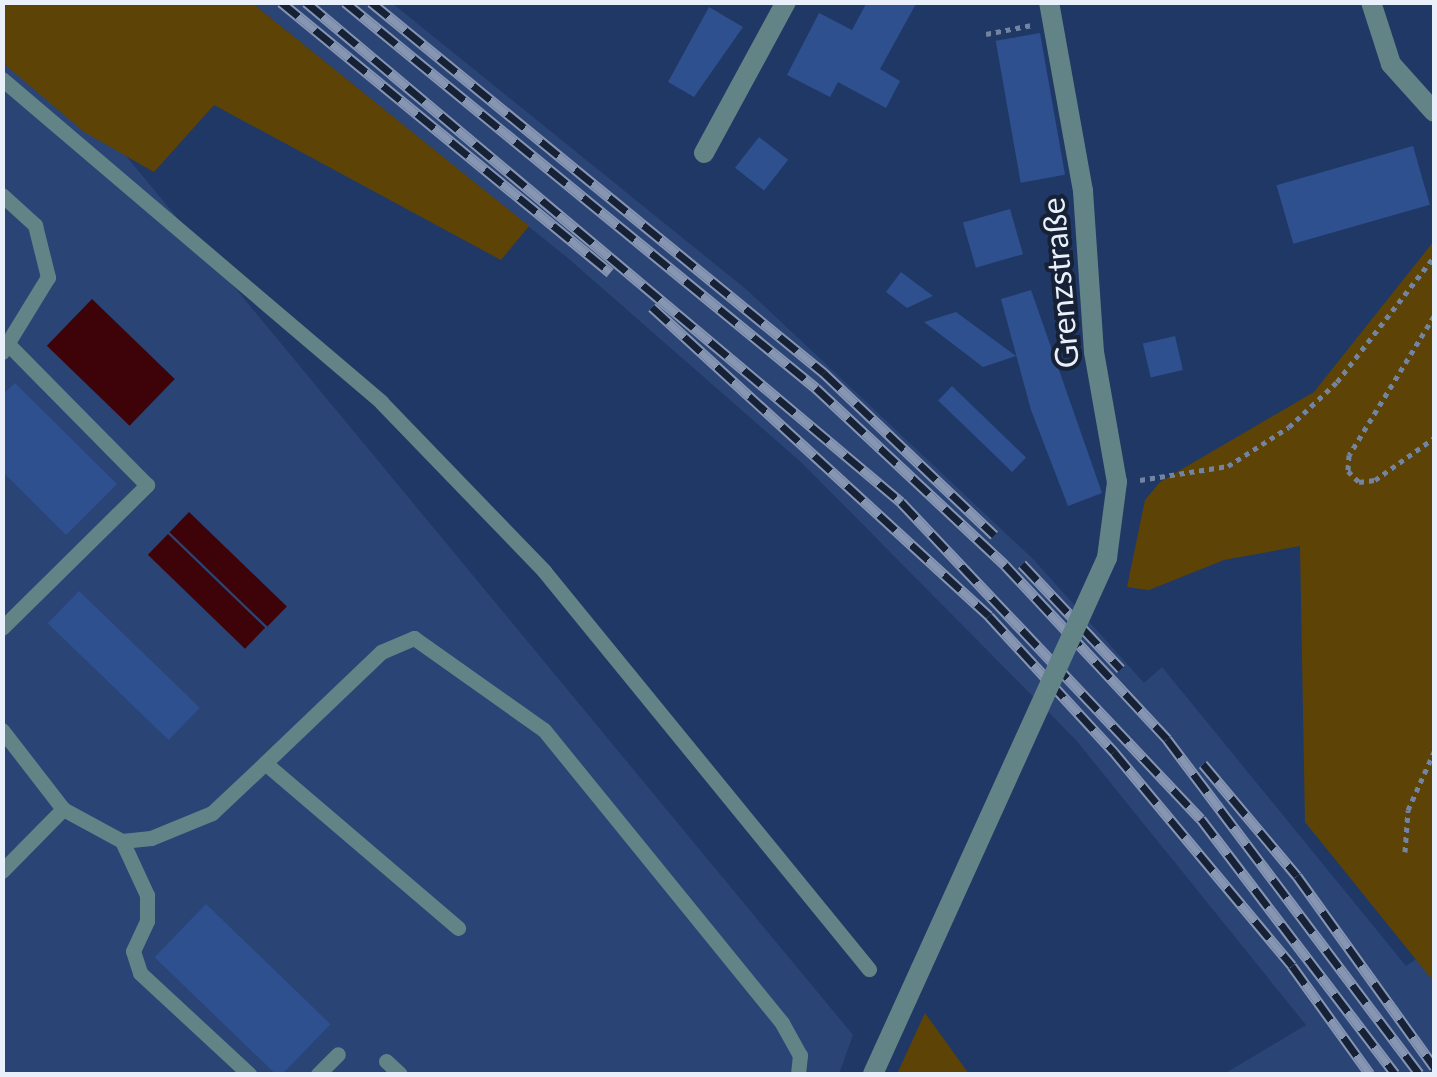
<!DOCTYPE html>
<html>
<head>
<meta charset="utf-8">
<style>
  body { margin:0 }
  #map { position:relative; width:1437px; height:1077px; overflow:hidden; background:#203865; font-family:Lato,sans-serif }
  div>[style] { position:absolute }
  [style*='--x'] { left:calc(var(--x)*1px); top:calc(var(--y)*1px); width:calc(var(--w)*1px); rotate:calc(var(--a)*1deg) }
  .built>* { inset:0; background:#2a4476 }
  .green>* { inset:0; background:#5e4307 }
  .water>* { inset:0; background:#3d0309; transform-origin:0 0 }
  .building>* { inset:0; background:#2e508e; transform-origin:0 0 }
  .path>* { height:5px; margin-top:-2.5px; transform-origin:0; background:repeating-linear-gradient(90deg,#7384a3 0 5px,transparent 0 10px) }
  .service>* { height:15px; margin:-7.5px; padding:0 7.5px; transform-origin:7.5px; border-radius:7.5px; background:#638486 }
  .minor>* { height:20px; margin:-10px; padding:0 10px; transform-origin:10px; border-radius:10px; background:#638486 }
  .rail>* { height:11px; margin-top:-5.5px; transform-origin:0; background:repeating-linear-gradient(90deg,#162135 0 22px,#8695b1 0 44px); box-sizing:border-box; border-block:2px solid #8695b1 }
  .minor-bridge>* { height:20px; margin:-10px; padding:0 10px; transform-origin:10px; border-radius:10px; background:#638486 }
  span { translate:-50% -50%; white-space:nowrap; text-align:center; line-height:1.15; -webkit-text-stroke:8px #162135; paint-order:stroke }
  .street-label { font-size:32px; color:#e9effb }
  .frame { position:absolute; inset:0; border:5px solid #e9effb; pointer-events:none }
</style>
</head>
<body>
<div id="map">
  <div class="built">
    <div style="clip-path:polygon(252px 3px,392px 3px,747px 290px,1034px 560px,1144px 683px,1162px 667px,1406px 966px,1418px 958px,1305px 822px,1434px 501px,1434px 1074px,1224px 1074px,1306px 1025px,1076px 740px,802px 463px,569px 259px)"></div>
    <div style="clip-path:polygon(2px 6px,853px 1035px,839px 1074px,3px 1074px)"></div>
  </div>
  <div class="green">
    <div style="clip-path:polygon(3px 2px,252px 3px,529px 226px,501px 260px,214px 105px,154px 172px,84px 132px,3px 63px)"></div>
    <div style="clip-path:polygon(1434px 241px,1434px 982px,1305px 822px,1300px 546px,1224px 560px,1149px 590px,1127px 587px,1145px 500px,1160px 482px,1314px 392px)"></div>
    <div style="clip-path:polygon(925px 1013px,969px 1074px,897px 1074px)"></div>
  </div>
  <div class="water">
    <div style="left:92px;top:299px;width:115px;height:65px;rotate:44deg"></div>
    <div style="left:189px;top:512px;width:136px;height:28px;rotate:44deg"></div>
    <div style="left:168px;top:534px;width:135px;height:29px;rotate:44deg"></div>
  </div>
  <div class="building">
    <div style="clip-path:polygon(867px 2px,917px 2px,880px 69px,900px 81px,886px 108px,838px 82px,830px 97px,787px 75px,819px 13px,852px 30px)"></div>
    <div style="clip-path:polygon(709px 7px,743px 27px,694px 97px,668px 82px)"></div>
    <div style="left:1040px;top:33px;width:144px;height:45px;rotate:80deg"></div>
    <div style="left:759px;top:137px;width:37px;height:39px;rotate:38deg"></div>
    <div style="left:1413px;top:146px;width:61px;height:142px;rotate:74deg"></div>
    <div style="left:1010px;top:209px;width:47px;height:49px;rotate:74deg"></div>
    <div style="clip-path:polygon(901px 272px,933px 296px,907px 308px,886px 292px)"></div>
    <div style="clip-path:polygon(1031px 290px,1102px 493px,1068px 506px,1031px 410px,1001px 299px)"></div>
    <div style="clip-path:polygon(956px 312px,960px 315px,1016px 356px,983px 367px,924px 322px)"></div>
    <div style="left:1175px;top:336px;width:35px;height:33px;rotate:77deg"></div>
    <div style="clip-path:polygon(15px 383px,117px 484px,66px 535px,2px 471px,2px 395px)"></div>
    <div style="left:952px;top:386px;width:103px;height:20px;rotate:44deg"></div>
    <div style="left:79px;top:591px;width:168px;height:45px;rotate:44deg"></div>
    <div style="left:206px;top:904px;width:173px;height:74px;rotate:44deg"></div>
  </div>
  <div class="path">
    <div style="--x:986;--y:34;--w:47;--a:-11.1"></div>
    <div style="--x:1434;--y:316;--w:163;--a:121.4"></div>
    <div style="--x:1349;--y:455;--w:16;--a:94"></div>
    <div style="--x:1348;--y:471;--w:16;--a:45"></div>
    <div style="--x:1359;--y:482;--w:16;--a:-7"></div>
    <div style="--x:1375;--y:480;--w:72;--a:-35.4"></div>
    <div style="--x:1140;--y:480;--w:89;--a:-9"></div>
    <div style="--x:1228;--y:466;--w:72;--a:-32.6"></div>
    <div style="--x:1289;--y:427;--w:66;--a:-43.2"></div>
    <div style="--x:1337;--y:382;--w:158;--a:-52.2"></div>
    <div style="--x:1405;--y:852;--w:42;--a:-85.9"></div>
    <div style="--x:1408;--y:810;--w:64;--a:-65.9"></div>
  </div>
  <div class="service">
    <div style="--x:2;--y:79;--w:498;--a:40.4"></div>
    <div style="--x:381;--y:402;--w:235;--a:46"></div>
    <div style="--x:544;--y:571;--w:514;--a:50.77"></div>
    <div style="--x:2;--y:195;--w:45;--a:42.3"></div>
    <div style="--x:35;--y:225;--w:54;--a:76"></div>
    <div style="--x:48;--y:277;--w:88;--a:121.5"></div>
    <div style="--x:2;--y:628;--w:204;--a:-44.6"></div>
    <div style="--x:147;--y:485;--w:197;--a:-134.6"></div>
    <div style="--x:2;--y:730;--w:100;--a:52.3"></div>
    <div style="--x:265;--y:763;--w:161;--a:-43.7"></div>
    <div style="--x:381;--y:652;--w:36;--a:-23"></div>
    <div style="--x:414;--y:638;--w:159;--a:35.3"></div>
    <div style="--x:544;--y:730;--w:377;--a:50.9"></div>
    <div style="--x:782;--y:1023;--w:37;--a:61"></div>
    <div style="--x:800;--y:1055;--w:19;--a:96"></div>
    <div style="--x:122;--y:841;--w:60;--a:65.2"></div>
    <div style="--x:147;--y:895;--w:26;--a:90"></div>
    <div style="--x:147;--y:921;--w:33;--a:115"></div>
    <div style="--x:133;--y:951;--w:23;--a:72"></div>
    <div style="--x:140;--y:973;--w:149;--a:42.8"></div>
    <div style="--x:2;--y:871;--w:87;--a:-45.5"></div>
    <div style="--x:63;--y:809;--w:67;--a:28.5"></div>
    <div style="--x:122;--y:841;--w:29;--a:-6"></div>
    <div style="--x:151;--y:838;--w:66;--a:-22.3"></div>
    <div style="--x:212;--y:813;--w:73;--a:-43.3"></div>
    <div style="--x:265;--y:763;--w:254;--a:40.5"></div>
    <div style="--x:386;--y:1061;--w:19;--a:43"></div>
    <div style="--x:318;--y:1074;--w:28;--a:-45"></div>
  </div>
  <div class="minor">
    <div style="--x:1049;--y:2;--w:192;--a:79.8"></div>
    <div style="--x:1083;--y:191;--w:161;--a:86.1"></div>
    <div style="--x:1094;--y:352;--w:132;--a:80"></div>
    <div style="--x:1117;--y:482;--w:77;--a:97.5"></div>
    <div style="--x:1371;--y:2;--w:65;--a:72.1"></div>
    <div style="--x:1391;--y:64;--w:64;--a:48.1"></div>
    <div style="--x:704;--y:153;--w:172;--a:-61.5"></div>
  </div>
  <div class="rail">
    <div style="--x:281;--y:2;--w:426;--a:39.4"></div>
    <div style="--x:306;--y:2;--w:777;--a:40.04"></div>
    <div style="--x:901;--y:502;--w:436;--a:46.6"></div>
    <div style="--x:1201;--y:819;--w:320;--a:52.7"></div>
    <div style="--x:345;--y:2;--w:609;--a:39.34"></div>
    <div style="--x:816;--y:388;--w:259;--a:43.1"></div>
    <div style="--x:1005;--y:565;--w:238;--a:47"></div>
    <div style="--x:1167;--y:739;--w:419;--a:53"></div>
    <div style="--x:371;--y:2;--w:586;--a:39.32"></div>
    <div style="--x:824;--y:373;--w:235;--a:43.6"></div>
    <div style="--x:652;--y:307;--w:457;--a:42.5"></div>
    <div style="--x:989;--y:616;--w:185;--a:47.4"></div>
    <div style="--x:1114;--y:752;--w:278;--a:50.2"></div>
    <div style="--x:1292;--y:966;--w:133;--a:54.2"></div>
    <div style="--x:1022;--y:564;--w:144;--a:46.7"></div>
    <div style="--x:1203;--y:764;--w:146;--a:50"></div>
    <div style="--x:1297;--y:876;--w:235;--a:54.3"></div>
  </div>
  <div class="minor-bridge">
    <div style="--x:873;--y:1074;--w:567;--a:-65.61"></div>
  </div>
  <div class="street-label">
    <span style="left:1060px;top:283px;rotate:-95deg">Grenzstraße</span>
  </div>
  <div class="frame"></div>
</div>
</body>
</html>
